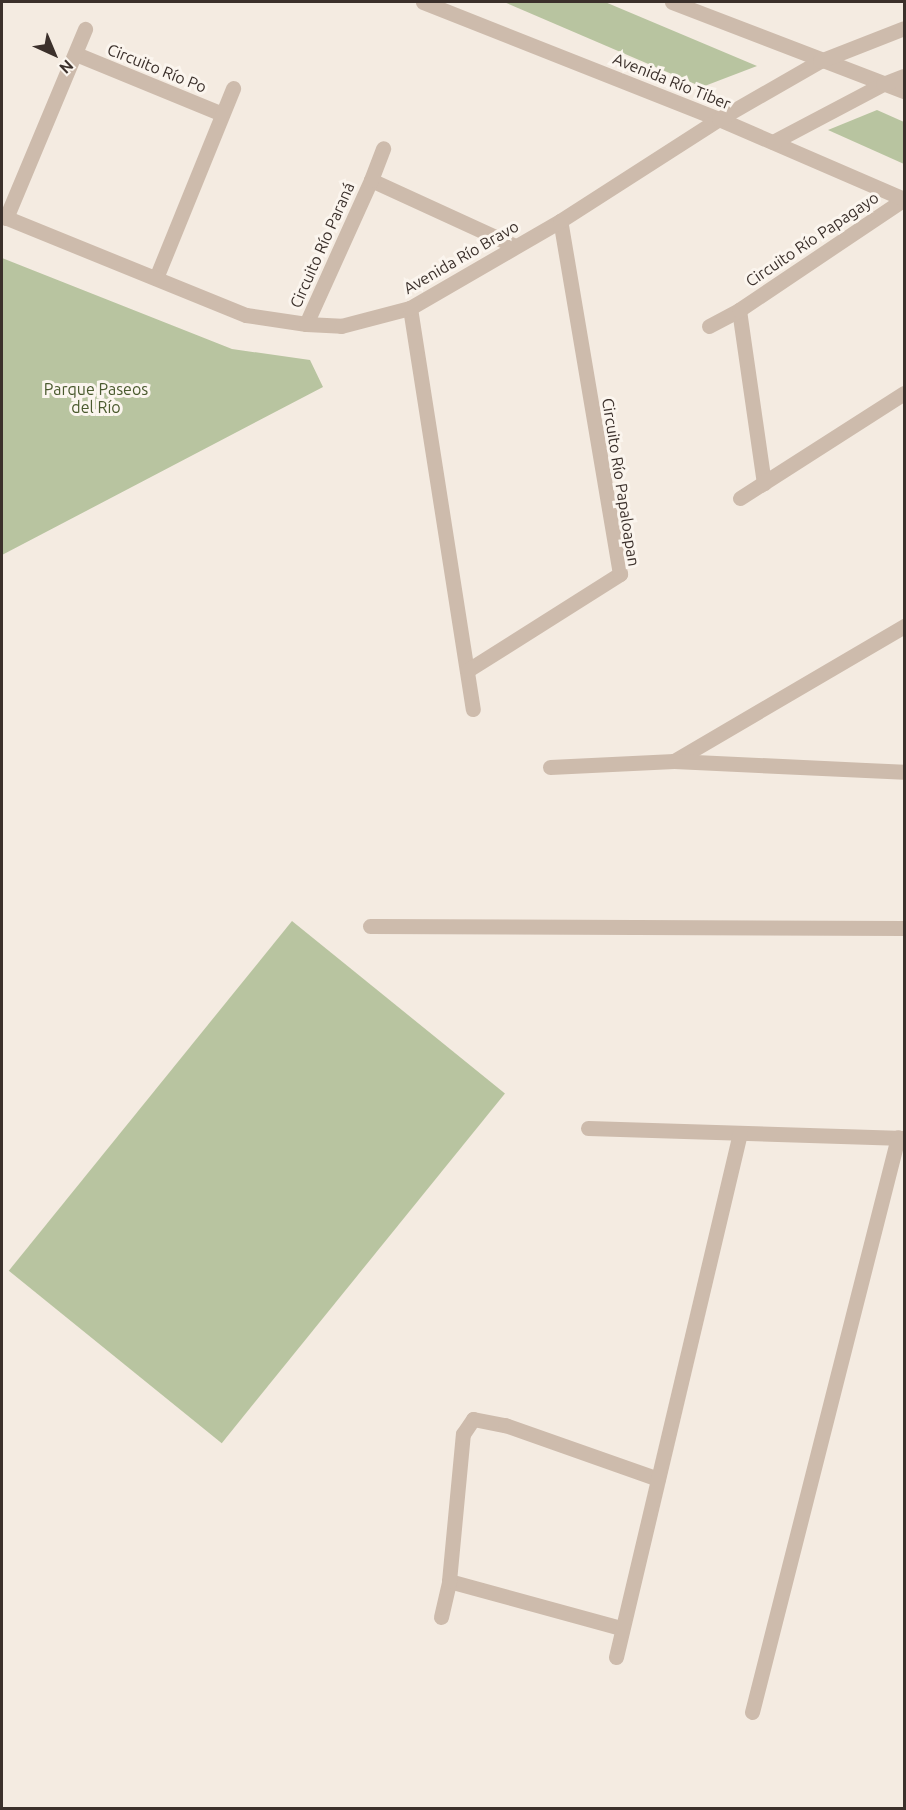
<!DOCTYPE html>
<html>
<head>
<meta charset="utf-8">
<style>
  body { margin:0 }
  #map { position:relative; width:906px; height:1810px; overflow:hidden; background:#f4ebe1; font-family:Ubuntu,sans-serif }
  div>[style] { position:absolute }
  [style*='--x'] { left:calc(var(--x)*1px); top:calc(var(--y)*1px); width:calc(var(--w)*1px); rotate:calc(var(--a)*1deg) }
  .green>* { inset:0; background:#b8c4a0; transform-origin:0 0 }
  .minor>* { height:15px; margin:-7.5px; padding:0 7.5px; transform-origin:7.5px; border-radius:7.5px; background:#cdbbac }
  .tertiary>* { height:15px; margin:-7.5px; padding:0 7.5px; transform-origin:7.5px; border-radius:7.5px; background:#cdbbac }
  span { translate:-50% -50%; white-space:nowrap; text-align:center; line-height:1.15; -webkit-text-stroke:6px #fbf5ee; paint-order:stroke }
  .street-label { font-size:16px; color:#3b302b }
  .park-label { font-size:16px; color:#4a5a2e }
  .frame { position:absolute; inset:0; border:3px solid #3b302b; pointer-events:none }
  .north { position:absolute; left:24px; top:24px; width:60px; height:60px; -webkit-text-stroke:4px #fbf5ee; paint-order:stroke; rotate:136deg; font-size:16px; font-weight:700; line-height:24px; text-align:center; color:#3b302b }
  .north::after { content:''; display:block; margin:auto; width:21px; height:27px; background:#3b302b; clip-path:polygon(50% 0,100% 100%,50% 72%,0 100%) }
</style>
</head>
<body>
<div id="map">
  <div class="green">
    <div style="clip-path:polygon(504px 2px,605px 2px,757px 66px,702px 87px)"></div>
    <div style="clip-path:polygon(877px 110px,904px 122px,904px 164px,828px 130px)"></div>
    <div style="clip-path:polygon(2px 258px,232px 349px,310px 360px,323px 387px,2px 555px)"></div>
    <div style="left:292px;top:921px;width:274px;height:450px;rotate:39deg"></div>
  </div>
  <div class="minor">
    <div style="--x:76;--y:54;--w:158;--a:22.3"></div>
    <div style="--x:371;--y:180;--w:158;--a:24.6"></div>
    <div style="--x:6;--y:218;--w:205;--a:-67.3"></div>
    <div style="--x:156;--y:278;--w:205;--a:-67.9"></div>
    <div style="--x:410;--y:308;--w:406;--a:81.1"></div>
    <div style="--x:739;--y:310;--w:175;--a:81.8"></div>
    <div style="--x:306;--y:324;--w:158;--a:-65.7"></div>
    <div style="--x:371;--y:180;--w:34;--a:-69"></div>
    <div style="--x:709;--y:326;--w:34;--a:-28"></div>
    <div style="--x:739;--y:310;--w:199;--a:-33.9"></div>
    <div style="--x:740;--y:498;--w:195;--a:-32.6"></div>
    <div style="--x:468;--y:670;--w:180;--a:-32.3"></div>
    <div style="--x:620;--y:574;--w:358;--a:-99.6"></div>
    <div style="--x:674;--y:761;--w:267;--a:-30.4"></div>
    <div style="--x:550;--y:767;--w:124;--a:-2.8"></div>
    <div style="--x:674;--y:761;--w:230;--a:2.7"></div>
    <div style="--x:370;--y:926;--w:534;--a:0.21"></div>
    <div style="--x:588;--y:1128;--w:316;--a:1.8"></div>
    <div style="--x:449;--y:1581;--w:178;--a:15.3"></div>
    <div style="--x:441;--y:1617;--w:37;--a:-77"></div>
    <div style="--x:449;--y:1581;--w:148;--a:-84.6"></div>
    <div style="--x:463;--y:1434;--w:18;--a:-56"></div>
    <div style="--x:473;--y:1419;--w:33;--a:11"></div>
    <div style="--x:505;--y:1425;--w:162;--a:19.4"></div>
    <div style="--x:616;--y:1657;--w:538;--a:-76.69"></div>
    <div style="--x:752;--y:1712;--w:593;--a:-75.75"></div>
  </div>
  <div class="tertiary">
    <div style="--x:423;--y:2;--w:318;--a:21.6"></div>
    <div style="--x:719;--y:119;--w:202;--a:23.4"></div>
    <div style="--x:672;--y:2;--w:248;--a:21"></div>
    <div style="--x:773;--y:142;--w:124;--a:-27.8"></div>
    <div style="--x:883;--y:84;--w:22;--a:-21"></div>
    <div style="--x:2;--y:216;--w:263;--a:22.1"></div>
    <div style="--x:246;--y:315;--w:61;--a:8.5"></div>
    <div style="--x:306;--y:324;--w:35;--a:3"></div>
    <div style="--x:341;--y:326;--w:71;--a:-14.6"></div>
    <div style="--x:410;--y:308;--w:173;--a:-30.1"></div>
    <div style="--x:560;--y:221;--w:189;--a:-32.7"></div>
    <div style="--x:719;--y:119;--w:116;--a:-29.9"></div>
    <div style="--x:820;--y:61;--w:90;--a:-21.4"></div>
  </div>
  <div class="street-label">
    <span style="left:157px;top:68px;rotate:22deg">Circuito Río Po</span>
    <span style="left:672px;top:81px;rotate:22deg">Avenida Río Tiber</span>
    <span style="left:812px;top:239px;rotate:-34deg">Circuito Río Papagayo</span>
    <span style="left:322px;top:245px;rotate:-66deg">Circuito Río Paraná</span>
    <span style="left:461px;top:257px;rotate:-30deg">Avenida Río Bravo</span>
    <span style="left:621px;top:482px;rotate:81deg">Circuito Río Papaloapan</span>
  </div>
  <div class="park-label">
    <span style="left:96px;top:398px">Parque Paseos<br>del Río</span>
  </div>
  <div class="frame"></div>
  <div class="north">N</div>
</div>
</body>
</html>
